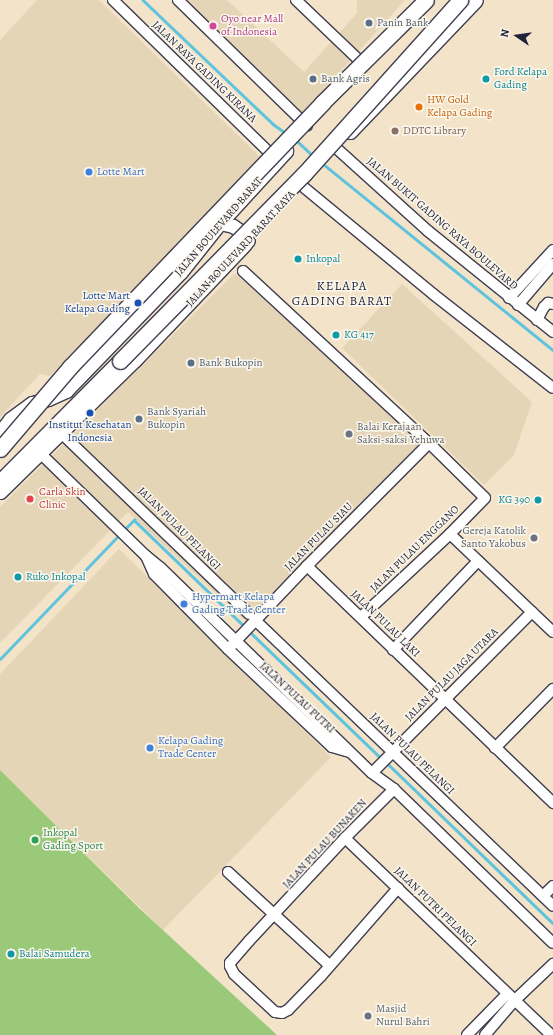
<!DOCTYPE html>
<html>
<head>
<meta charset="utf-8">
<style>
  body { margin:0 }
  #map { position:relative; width:553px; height:1035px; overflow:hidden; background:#f3e4c9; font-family:Alegreya,serif }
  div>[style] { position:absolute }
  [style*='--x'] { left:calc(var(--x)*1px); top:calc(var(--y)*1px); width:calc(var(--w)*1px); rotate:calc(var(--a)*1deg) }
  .built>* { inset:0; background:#e5d5b7 }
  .green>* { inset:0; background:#9aca79 }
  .stream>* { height:2.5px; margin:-1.25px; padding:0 1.25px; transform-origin:1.25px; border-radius:1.25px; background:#60c3de }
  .roads { filter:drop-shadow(1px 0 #413f50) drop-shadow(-1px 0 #413f50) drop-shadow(0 1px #413f50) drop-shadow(0 -1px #413f50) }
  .minor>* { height:10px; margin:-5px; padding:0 5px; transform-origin:5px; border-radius:5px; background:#fff }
  .major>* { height:13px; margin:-6.5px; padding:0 6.5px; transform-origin:6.5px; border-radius:6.5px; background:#fff }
  .highway>* { height:15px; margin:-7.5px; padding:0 7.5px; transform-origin:7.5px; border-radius:7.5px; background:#fff }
  .bridges { filter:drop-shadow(1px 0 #413f50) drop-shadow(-1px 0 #413f50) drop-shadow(0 1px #413f50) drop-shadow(0 -1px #413f50) }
  .highway-bridge>* { height:15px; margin:-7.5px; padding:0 7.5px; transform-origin:7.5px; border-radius:7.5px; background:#fff }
  .dots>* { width:11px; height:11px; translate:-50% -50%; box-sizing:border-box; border:2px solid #fbf7ec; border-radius:50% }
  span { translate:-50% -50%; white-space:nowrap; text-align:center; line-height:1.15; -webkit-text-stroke:3px #fbf7ec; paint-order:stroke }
  .hotel-label { font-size:11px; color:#b23c85 }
  .left { translate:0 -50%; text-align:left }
  .service-label { font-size:11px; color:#4e5e75 }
  .street-label { font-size:11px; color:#22223b }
  .culture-label { font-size:11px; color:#0d838f }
  .right { translate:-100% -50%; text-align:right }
  .food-label { font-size:11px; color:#c56008 }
  .education-label { font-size:11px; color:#785e54 }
  .shop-label { font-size:11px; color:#366cbe }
  .transit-label { font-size:11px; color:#164399 }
  .worship-label { font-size:11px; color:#5b616d }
  .health-label { font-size:11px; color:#be3a42 }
  .leisure-label { font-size:11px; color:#27864d }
  .quarter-label { font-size:13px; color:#22223b; letter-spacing:1px }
  .north { position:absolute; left:497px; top:16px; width:40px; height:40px; -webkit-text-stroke:3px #fbf7ec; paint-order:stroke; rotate:283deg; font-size:11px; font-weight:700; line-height:16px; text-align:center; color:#22223b }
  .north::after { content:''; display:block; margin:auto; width:14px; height:18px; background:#22223b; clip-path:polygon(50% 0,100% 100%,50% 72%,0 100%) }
</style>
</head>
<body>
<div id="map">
  <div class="built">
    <div style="clip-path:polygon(37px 0,99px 0,261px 158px,50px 376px,40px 374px,0 417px,0 40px)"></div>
    <div style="clip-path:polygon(175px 0,227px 0,304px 72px,357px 13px,357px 0,405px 0,299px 117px)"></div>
    <div style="clip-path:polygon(235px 273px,424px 446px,249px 624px,128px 512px,0 643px,0 507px)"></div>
    <div style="clip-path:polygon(402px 284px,532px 402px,514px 455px,484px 485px,342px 348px)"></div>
    <div style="clip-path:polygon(119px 549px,331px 757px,163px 930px,0 770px,0 674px)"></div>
  </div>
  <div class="green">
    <div style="clip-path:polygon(0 770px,140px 909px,277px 1035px,0 1035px)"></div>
  </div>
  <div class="stream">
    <div style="--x:143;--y:0;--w:180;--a:43.6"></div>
    <div style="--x:273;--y:124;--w:16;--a:35"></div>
    <div style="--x:295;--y:139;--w:25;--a:43"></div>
    <div style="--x:322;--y:163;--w:297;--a:39"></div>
    <div style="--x:123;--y:531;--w:16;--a:-45"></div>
    <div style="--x:134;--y:520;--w:154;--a:43.9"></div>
    <div style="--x:249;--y:631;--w:185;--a:43.9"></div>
    <div style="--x:0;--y:659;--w:172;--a:-46.2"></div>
    <div style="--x:386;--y:762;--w:232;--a:44"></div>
  </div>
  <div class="roads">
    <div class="minor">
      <div style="--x:113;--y:0;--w:228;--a:44.3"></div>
      <div style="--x:178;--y:0;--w:180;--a:44.3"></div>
      <div style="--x:296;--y:0;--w:94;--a:43.7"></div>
      <div style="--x:335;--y:147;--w:125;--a:42.1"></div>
      <div style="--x:428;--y:231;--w:161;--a:38.9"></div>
      <div style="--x:301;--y:185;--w:171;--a:39.5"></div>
      <div style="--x:433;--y:294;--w:152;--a:38.1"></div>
      <div style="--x:243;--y:271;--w:253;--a:42.8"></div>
      <div style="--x:429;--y:443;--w:78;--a:44.5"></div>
      <div style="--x:485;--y:498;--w:50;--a:134.2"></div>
      <div style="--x:450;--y:534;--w:122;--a:137"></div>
      <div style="--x:509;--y:298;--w:65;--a:-47.5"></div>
      <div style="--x:518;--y:305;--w:54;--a:-49.5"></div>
      <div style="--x:537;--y:320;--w:15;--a:-62"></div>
      <div style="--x:544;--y:307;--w:6;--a:-45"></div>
      <div style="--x:548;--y:303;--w:5;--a:11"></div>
      <div style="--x:61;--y:433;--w:261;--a:43.9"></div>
      <div style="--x:40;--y:453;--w:148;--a:44.2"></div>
      <div style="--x:146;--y:556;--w:20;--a:66"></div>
      <div style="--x:154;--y:574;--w:105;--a:45.4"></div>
      <div style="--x:228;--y:649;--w:143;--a:43.3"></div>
      <div style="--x:332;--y:747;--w:18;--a:16"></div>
      <div style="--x:450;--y:534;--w:142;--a:43.6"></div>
      <div style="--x:146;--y:556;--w:19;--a:39"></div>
      <div style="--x:161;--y:568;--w:294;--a:44.2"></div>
      <div style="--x:372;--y:773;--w:27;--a:36"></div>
      <div style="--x:394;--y:789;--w:221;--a:44.1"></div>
      <div style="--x:307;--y:566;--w:342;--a:43.9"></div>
      <div style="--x:255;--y:620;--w:413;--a:43.8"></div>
      <div style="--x:232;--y:645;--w:109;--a:-46.5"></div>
      <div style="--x:307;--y:566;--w:173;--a:-45.2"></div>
      <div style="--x:393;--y:650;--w:123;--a:-46.3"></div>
      <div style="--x:495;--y:748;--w:83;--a:-45.5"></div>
      <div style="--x:372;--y:773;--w:227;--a:-45.2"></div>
      <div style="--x:394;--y:789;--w:69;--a:135"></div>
      <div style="--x:345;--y:838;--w:141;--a:133"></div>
      <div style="--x:249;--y:941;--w:29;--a:131"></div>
      <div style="--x:230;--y:963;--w:3;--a:90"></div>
      <div style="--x:230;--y:966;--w:9;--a:63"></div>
      <div style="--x:234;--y:974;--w:56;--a:42.8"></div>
      <div style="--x:275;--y:1012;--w:7;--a:8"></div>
      <div style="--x:282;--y:1013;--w:7;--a:-27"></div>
      <div style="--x:288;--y:1010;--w:47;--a:-45.9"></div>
      <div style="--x:321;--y:976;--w:117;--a:-48.8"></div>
      <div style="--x:345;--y:838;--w:285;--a:43.7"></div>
      <div style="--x:228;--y:872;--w:137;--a:42.6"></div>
      <div style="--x:543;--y:896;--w:14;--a:-45"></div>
      <div style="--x:467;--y:1035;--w:57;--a:-45.7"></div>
      <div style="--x:485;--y:1035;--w:45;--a:-49.5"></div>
      <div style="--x:514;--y:1001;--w:54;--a:-43.5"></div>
    </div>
    <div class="major">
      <div style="--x:350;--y:132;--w:182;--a:-46.3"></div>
      <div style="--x:220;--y:223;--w:13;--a:13"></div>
      <div style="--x:233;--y:226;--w:12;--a:35"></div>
      <div style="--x:243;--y:233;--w:9;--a:58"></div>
      <div style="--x:0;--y:432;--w:16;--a:-52"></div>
      <div style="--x:10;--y:419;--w:27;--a:-36"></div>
      <div style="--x:32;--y:403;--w:16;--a:-14"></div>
      <div style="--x:48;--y:399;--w:20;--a:-24"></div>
      <div style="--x:66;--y:391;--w:165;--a:-46"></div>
      <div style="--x:181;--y:272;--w:63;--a:-51.5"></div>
      <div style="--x:220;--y:223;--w:98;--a:-47.5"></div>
      <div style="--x:0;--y:492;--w:189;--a:-44.4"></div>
      <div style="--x:135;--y:360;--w:160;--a:-46.5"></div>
    </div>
    <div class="highway">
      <div style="--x:0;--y:482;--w:170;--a:-45.2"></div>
    </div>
  </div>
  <div class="bridges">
    <div class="highway-bridge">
      <div style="--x:120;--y:361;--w:262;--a:-45.5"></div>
      <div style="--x:304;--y:174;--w:234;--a:-48.1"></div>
      <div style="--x:0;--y:449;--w:108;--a:-49.5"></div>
      <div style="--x:70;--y:367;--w:365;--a:-46.3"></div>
      <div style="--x:322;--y:103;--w:146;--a:-44.7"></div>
    </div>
  </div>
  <div class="dots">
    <div style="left:369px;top:23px;background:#5c6f8a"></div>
    <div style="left:213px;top:26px;background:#d1479c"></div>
    <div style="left:313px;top:79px;background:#5c6f8a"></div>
    <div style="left:486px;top:79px;background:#0f9aa8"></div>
    <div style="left:419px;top:107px;background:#e8710a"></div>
    <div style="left:395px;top:131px;background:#8d6e63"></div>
    <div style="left:89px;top:172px;background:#3f7fe0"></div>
    <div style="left:298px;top:259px;background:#0f9aa8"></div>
    <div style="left:138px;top:303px;background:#1a4fb4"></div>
    <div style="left:336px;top:335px;background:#0f9aa8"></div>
    <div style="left:191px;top:363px;background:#5c6f8a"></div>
    <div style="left:90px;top:413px;background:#1a4fb4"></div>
    <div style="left:139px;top:419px;background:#5c6f8a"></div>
    <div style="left:349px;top:434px;background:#6b7280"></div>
    <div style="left:30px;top:499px;background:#e0444e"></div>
    <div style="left:538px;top:500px;background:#0f9aa8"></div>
    <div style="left:534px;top:538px;background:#6b7280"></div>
    <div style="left:18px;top:577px;background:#0f9aa8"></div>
    <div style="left:184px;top:604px;background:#3f7fe0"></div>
    <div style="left:150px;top:748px;background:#3f7fe0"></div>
    <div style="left:35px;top:840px;background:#2e9e5b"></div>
    <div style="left:11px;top:954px;background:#0f9aa8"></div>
    <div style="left:368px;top:1016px;background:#6b7280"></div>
  </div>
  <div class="hotel-label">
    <span class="left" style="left:221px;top:26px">Oyo near Mall<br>of Indonesia</span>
  </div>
  <div class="service-label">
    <span class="left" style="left:377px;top:23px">Panin Bank</span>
    <span class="left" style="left:321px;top:79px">Bank Agris</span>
    <span class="left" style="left:199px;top:363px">Bank Bukopin</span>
    <span class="left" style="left:147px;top:419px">Bank Syariah<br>Bukopin</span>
  </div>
  <div class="street-label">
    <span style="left:204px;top:72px;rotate:44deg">JALAN RAYA GADING KIRANA</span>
    <span style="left:442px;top:224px;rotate:41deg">JALAN BUKIT GADING RAYA BOULEVARD</span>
    <span style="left:219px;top:227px;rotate:-49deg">JALAN BOULEVARD BARAT</span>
    <span style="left:241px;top:249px;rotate:-47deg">JALAN BOULEVARD BARAT RAYA</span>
    <span style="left:179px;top:529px;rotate:45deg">JALAN PULAU PELANGI</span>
    <span style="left:319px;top:537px;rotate:-45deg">JALAN PULAU SIAU</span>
    <span style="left:415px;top:549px;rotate:-44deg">JALAN PULAU ENGGANO</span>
    <span style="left:385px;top:624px;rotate:44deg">JALAN PULAU LAKI</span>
    <span style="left:452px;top:675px;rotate:-45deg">JALAN PULAU JAGA UTARA</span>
    <span style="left:297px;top:698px;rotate:43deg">JALAN PULAU PUTRI</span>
    <span style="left:412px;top:754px;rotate:44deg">JALAN PULAU PELANGI</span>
    <span style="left:325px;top:844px;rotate:-47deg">JALAN PULAU BUNAKEN</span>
    <span style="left:435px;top:907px;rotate:44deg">JALAN PUTRI PELANGI</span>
  </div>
  <div class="culture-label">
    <span class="left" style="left:494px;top:79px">Ford Kelapa<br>Gading</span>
    <span class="left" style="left:306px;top:259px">Inkopal</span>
    <span class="left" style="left:344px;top:335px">KG 417</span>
    <span class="right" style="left:530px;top:500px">KG 390</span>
    <span class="left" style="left:26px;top:577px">Ruko Inkopal</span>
    <span class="left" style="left:19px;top:954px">Balai Samudera</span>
  </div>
  <div class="food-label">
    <span class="left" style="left:427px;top:107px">HW Gold<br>Kelapa Gading</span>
  </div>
  <div class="education-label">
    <span class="left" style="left:403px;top:131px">DDTC Library</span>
  </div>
  <div class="shop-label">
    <span class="left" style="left:97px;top:172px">Lotte Mart</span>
    <span class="left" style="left:192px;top:604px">Hypermart Kelapa<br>Gading Trade Center</span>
    <span class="left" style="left:158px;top:748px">Kelapa Gading<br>Trade Center</span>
  </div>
  <div class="transit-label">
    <span class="right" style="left:130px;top:303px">Lotte Mart<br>Kelapa Gading</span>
    <span style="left:90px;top:432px">Institut Kesehatan<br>Indonesia</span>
  </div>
  <div class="worship-label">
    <span class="left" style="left:357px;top:434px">Balai Kerajaan<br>Saksi-saksi Yehuwa</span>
    <span class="right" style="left:526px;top:538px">Gereja Katolik<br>Santo Yakobus</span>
    <span class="left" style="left:376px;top:1016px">Masjid<br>Nurul Bahri</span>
  </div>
  <div class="health-label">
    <span class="left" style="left:39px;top:499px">Carla Skin<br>Clinic</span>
  </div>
  <div class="leisure-label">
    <span class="left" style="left:43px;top:840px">Inkopal<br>Gading Sport</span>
  </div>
  <div class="quarter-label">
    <span style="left:342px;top:294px">KELAPA<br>GADING BARAT</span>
  </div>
  <div class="north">N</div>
</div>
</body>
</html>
